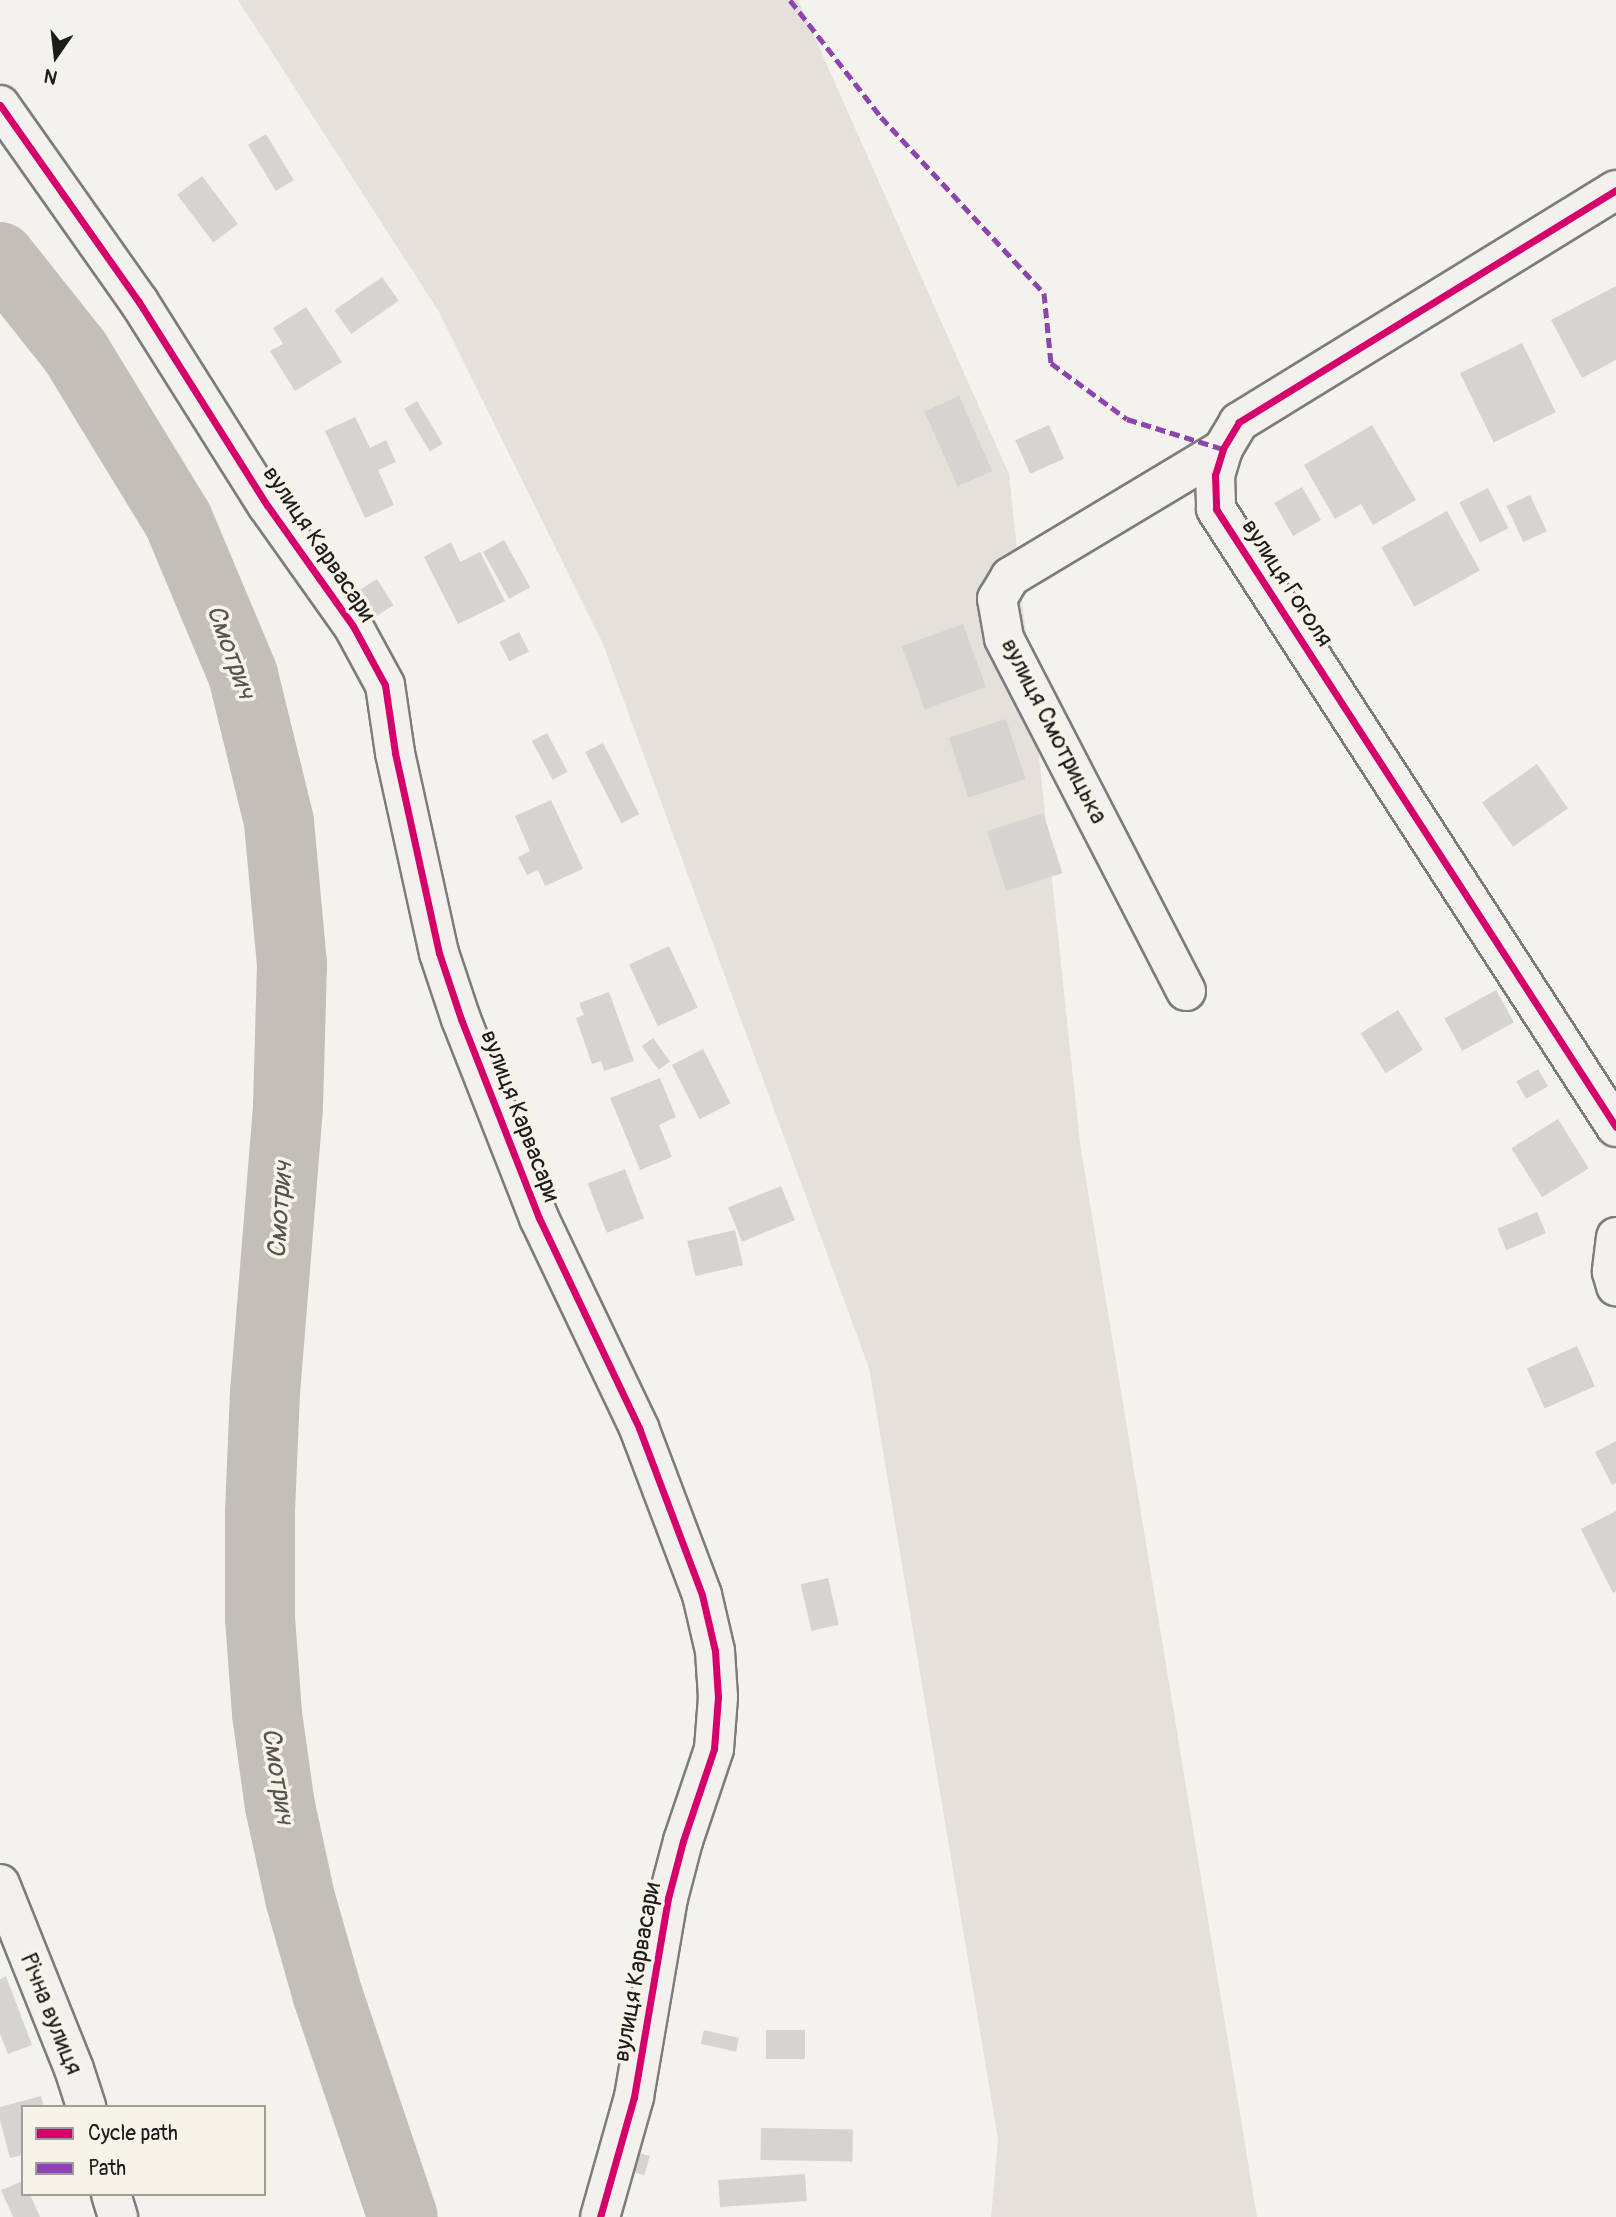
<!DOCTYPE html>
<html>
<head>
<meta charset="utf-8">
<style>
  body { margin:0 }
  #map { position:relative; width:1616px; height:2217px; overflow:hidden; background:#f4f2ec; font-family:Pangolin,sans-serif }
  div>[style] { position:absolute }
  [style*='--x'] { left:calc(var(--x)*1px); top:calc(var(--y)*1px); width:calc(var(--w)*1px); rotate:calc(var(--a)*1deg) }
  .green>* { inset:0; background:#e4e1da }
  .river>* { height:70px; margin:-35px; padding:0 35px; transform-origin:35px; border-radius:35px; background:#c2bfb8 }
  .building>* { inset:0; background:#d5d4d0; transform-origin:0 0 }
  .roads { filter:drop-shadow(2px 0 #7d7c7a) drop-shadow(-2px 0 #7d7c7a) drop-shadow(0 2px #7d7c7a) drop-shadow(0 -2px #7d7c7a) }
  .minor>* { height:38px; margin:-19px; padding:0 19px; transform-origin:19px; border-radius:19px; background:#f2f1ed }
  .quiet>* { height:5px; margin-top:-2.5px; transform-origin:0; background:repeating-linear-gradient(90deg,#8e44ad 0 10px,transparent 0 15px) }
  .cycleway>* { height:7px; margin:-3.5px; padding:0 3.5px; transform-origin:3.5px; border-radius:3.5px; background:#d6006c }
  span { translate:-50% -50%; white-space:nowrap; text-align:center; line-height:1.15; -webkit-text-stroke:7px #f7f3e8; paint-order:stroke }
  .street-label { font-size:24px; color:#1c1c1c }
  .water-label { font-size:26px; color:#565452; font-style:italic }
  .legend { position:absolute; left:21px; top:2105px; width:245px; height:91px; box-sizing:border-box; background:#f7f3e8; border:2px solid #9f9d96; margin:0; padding:9px 12px; list-style:none; font-size:21px; color:#1c1c1c }
  .legend li { display:flex; align-items:center; gap:14px; height:35px }
  .legend b { width:35px; border:2px solid #9f9d96 }
  .north { position:absolute; left:21px; top:21px; width:70px; height:70px; -webkit-text-stroke:5px #f7f3e8; paint-order:stroke; rotate:194deg; font-size:19px; font-weight:700; line-height:28px; text-align:center; color:#1c1c1c }
  .north::after { content:''; display:block; margin:auto; width:24px; height:32px; background:#1c1c1c; clip-path:polygon(50% 0,100% 100%,50% 72%,0 100%) }
</style>
</head>
<body>
<div id="map">
  <div class="green">
    <div style="clip-path:polygon(238px 0,798px 0,1009px 474px,1080px 1143px,1257px 2217px,991px 2217px,998px 2139px,869px 1368px,603px 644px,439px 312px)"></div>
  </div>
  <div class="river">
    <div style="--x:0;--y:257;--w:122;--a:51.6"></div>
    <div style="--x:76;--y:353;--w:196;--a:58.6"></div>
    <div style="--x:178;--y:520;--w:168;--a:67.2"></div>
    <div style="--x:243;--y:675;--w:151;--a:76.2"></div>
    <div style="--x:279;--y:822;--w:143;--a:84.8"></div>
    <div style="--x:292;--y:964;--w:143;--a:91.6"></div>
    <div style="--x:288;--y:1107;--w:286;--a:94.6"></div>
    <div style="--x:265;--y:1392;--w:120;--a:92.4"></div>
    <div style="--x:260;--y:1512;--w:106;--a:90"></div>
    <div style="--x:260;--y:1618;--w:96;--a:85.8"></div>
    <div style="--x:267;--y:1714;--w:93;--a:82"></div>
    <div style="--x:280;--y:1806;--w:94;--a:77.7"></div>
    <div style="--x:300;--y:1898;--w:102;--a:74.1"></div>
    <div style="--x:328;--y:1996;--w:233;--a:71.3"></div>
  </div>
  <div class="building">
    <div style="left:266px;top:134px;width:54px;height:21px;rotate:59deg"></div>
    <div style="left:202px;top:176px;width:60px;height:31px;rotate:53deg"></div>
    <div style="left:382px;top:277px;width:29px;height:58px;rotate:55deg"></div>
    <div style="clip-path:polygon(1616px 286px,1616px 360px,1582px 378px,1551px 320px)"></div>
    <div style="clip-path:polygon(306px 307px,342px 362px,295px 391px,270px 351px,283px 344px,273px 328px)"></div>
    <div style="left:1522px;top:343px;width:77px;height:69px;rotate:64deg"></div>
    <div style="left:959px;top:396px;width:82px;height:38px;rotate:66deg"></div>
    <div style="left:417px;top:401px;width:50px;height:15px;rotate:59deg"></div>
    <div style="clip-path:polygon(355px 417px,370px 448px,386px 440px,396px 462px,378px 470px,394px 505px,365px 518px,325px 431px)"></div>
    <div style="left:1049px;top:425px;width:37px;height:37px;rotate:66deg"></div>
    <div style="clip-path:polygon(1372px 425px,1416px 500px,1373px 525px,1361px 504px,1335px 519px,1304px 465px)"></div>
    <div style="left:1302px;top:487px;width:38px;height:32px;rotate:60deg"></div>
    <div style="left:1488px;top:488px;width:45px;height:32px;rotate:63deg"></div>
    <div style="left:1530px;top:495px;width:40px;height:26px;rotate:65deg"></div>
    <div style="left:1447px;top:511px;width:68px;height:75px;rotate:61deg"></div>
    <div style="left:504px;top:540px;width:54px;height:24px;rotate:61deg"></div>
    <div style="clip-path:polygon(451px 542px,460px 562px,480px 552px,505px 601px,458px 624px,424px 557px)"></div>
    <div style="left:377px;top:579px;width:31px;height:38px;rotate:58deg"></div>
    <div style="left:963px;top:624px;width:67px;height:65px;rotate:70deg"></div>
    <div style="left:519px;top:632px;width:22px;height:22px;rotate:63deg"></div>
    <div style="left:1006px;top:719px;width:63px;height:60px;rotate:72deg"></div>
    <div style="left:547px;top:733px;width:44px;height:17px;rotate:62deg"></div>
    <div style="left:603px;top:743px;width:80px;height:20px;rotate:63deg"></div>
    <div style="left:1537px;top:764px;width:54px;height:67px;rotate:55deg"></div>
    <div style="clip-path:polygon(551px 800px,583px 869px,545px 886px,538px 870px,527px 875px,518px 857px,530px 851px,515px 816px)"></div>
    <div style="left:1043px;top:813px;width:63px;height:59px;rotate:72deg"></div>
    <div style="left:669px;top:946px;width:68px;height:44px;rotate:65deg"></div>
    <div style="left:1496px;top:990px;width:37px;height:59px;rotate:61deg"></div>
    <div style="clip-path:polygon(609px 992px,634px 1061px,604px 1071px,601px 1061px,592px 1064px,576px 1018px,584px 1015px,579px 1003px)"></div>
    <div style="left:1398px;top:1010px;width:47px;height:44px;rotate:58deg"></div>
    <div style="left:653px;top:1038px;width:29px;height:14px;rotate:54deg"></div>
    <div style="left:703px;top:1049px;width:61px;height:35px;rotate:63deg"></div>
    <div style="left:1538px;top:1069px;width:20px;height:25px;rotate:60deg"></div>
    <div style="clip-path:polygon(660px 1078px,676px 1117px,659px 1125px,672px 1157px,640px 1170px,610px 1098px)"></div>
    <div style="left:1558px;top:1119px;width:58px;height:55px;rotate:58deg"></div>
    <div style="left:625px;top:1169px;width:53px;height:40px;rotate:69deg"></div>
    <div style="left:781px;top:1186px;width:37px;height:57px;rotate:68deg"></div>
    <div style="left:1537px;top:1212px;width:23px;height:43px;rotate:67deg"></div>
    <div style="left:735px;top:1230px;width:36px;height:49px;rotate:77deg"></div>
    <div style="left:1577px;top:1346px;width:44px;height:55px;rotate:66deg"></div>
    <div style="clip-path:polygon(1616px 1441px,1616px 1483px,1612px 1485px,1595px 1452px)"></div>
    <div style="clip-path:polygon(1616px 1511px,1616px 1591px,1613px 1593px,1581px 1529px)"></div>
    <div style="left:828px;top:1578px;width:48px;height:28px;rotate:77deg"></div>
    <div style="clip-path:polygon(6px 1976px,32px 2045px,8px 2054px,0 2034px,0 1979px)"></div>
    <div style="left:704px;top:2030px;width:36px;height:14px;rotate:13deg"></div>
    <div style="left:766px;top:2030px;width:39px;height:29px"></div>
    <div style="clip-path:polygon(41px 2096px,44px 2107px,23px 2107px,23px 2155px,10px 2158px,0 2120px,0 2107px)"></div>
    <div style="left:761px;top:2128px;width:92px;height:32px;rotate:1deg"></div>
    <div style="left:622px;top:2148px;width:29px;height:20px;rotate:16deg"></div>
    <div style="left:805px;top:2174px;width:27px;height:87px;rotate:86deg"></div>
    <div style="clip-path:polygon(23px 2181px,23px 2194px,30px 2194px,40px 2217px,13px 2217px,1px 2190px)"></div>
  </div>
  <div class="roads">
    <div class="minor">
      <div style="--x:0;--y:105;--w:241;--a:54.8"></div>
      <div style="--x:139;--y:302;--w:240;--a:57.8"></div>
      <div style="--x:267;--y:505;--w:148;--a:54.6"></div>
      <div style="--x:353;--y:626;--w:67;--a:61.5"></div>
      <div style="--x:385;--y:685;--w:69;--a:81.6"></div>
      <div style="--x:395;--y:753;--w:205;--a:77.6"></div>
      <div style="--x:439;--y:953;--w:70;--a:71.6"></div>
      <div style="--x:461;--y:1019;--w:214;--a:68.6"></div>
      <div style="--x:539;--y:1218;--w:233;--a:64.5"></div>
      <div style="--x:639;--y:1428;--w:178;--a:69.3"></div>
      <div style="--x:702;--y:1595;--w:57;--a:76.9"></div>
      <div style="--x:715;--y:1651;--w:46;--a:86.3"></div>
      <div style="--x:718;--y:1697;--w:52;--a:94.4"></div>
      <div style="--x:714;--y:1749;--w:97;--a:108.6"></div>
      <div style="--x:683;--y:1841;--w:59;--a:104.7"></div>
      <div style="--x:668;--y:1898;--w:202;--a:99.7"></div>
      <div style="--x:634;--y:2097;--w:125;--a:105.8"></div>
      <div style="--x:1616;--y:190;--w:443;--a:148.4"></div>
      <div style="--x:1239;--y:422;--w:31;--a:121"></div>
      <div style="--x:1223;--y:449;--w:27;--a:107"></div>
      <div style="--x:1215;--y:475;--w:34;--a:88"></div>
      <div style="--x:1216;--y:509;--w:736;--a:57.09"></div>
      <div style="--x:1186;--y:991;--w:397;--a:-117.3"></div>
      <div style="--x:1004;--y:638;--w:40;--a:-100"></div>
      <div style="--x:997;--y:599;--w:26;--a:-59"></div>
      <div style="--x:1010;--y:577;--w:249;--a:-31"></div>
      <div style="--x:1616;--y:1237;--w:35;--a:97"></div>
      <div style="--x:1612;--y:1272;--w:15;--a:74"></div>
      <div style="--x:0;--y:1884;--w:199;--a:68.2"></div>
      <div style="--x:74;--y:2069;--w:40;--a:72"></div>
      <div style="--x:111;--y:2194;--w:24;--a:73"></div>
    </div>
  </div>
  <div class="quiet">
    <div style="--x:790;--y:0;--w:148;--a:52.1"></div>
    <div style="--x:881;--y:117;--w:240;--a:47.2"></div>
    <div style="--x:1044;--y:293;--w:70;--a:84.3"></div>
    <div style="--x:1051;--y:363;--w:94;--a:36.4"></div>
    <div style="--x:1127;--y:419;--w:101;--a:17.4"></div>
  </div>
  <div class="cycleway">
    <div style="--x:0;--y:105;--w:241;--a:54.8"></div>
    <div style="--x:139;--y:302;--w:240;--a:57.8"></div>
    <div style="--x:267;--y:505;--w:148;--a:54.6"></div>
    <div style="--x:353;--y:626;--w:67;--a:61.5"></div>
    <div style="--x:385;--y:685;--w:69;--a:81.6"></div>
    <div style="--x:395;--y:753;--w:205;--a:77.6"></div>
    <div style="--x:439;--y:953;--w:70;--a:71.6"></div>
    <div style="--x:461;--y:1019;--w:214;--a:68.6"></div>
    <div style="--x:539;--y:1218;--w:233;--a:64.5"></div>
    <div style="--x:639;--y:1428;--w:178;--a:69.3"></div>
    <div style="--x:702;--y:1595;--w:57;--a:76.9"></div>
    <div style="--x:715;--y:1651;--w:46;--a:86.3"></div>
    <div style="--x:718;--y:1697;--w:52;--a:94.4"></div>
    <div style="--x:714;--y:1749;--w:97;--a:108.6"></div>
    <div style="--x:683;--y:1841;--w:59;--a:104.7"></div>
    <div style="--x:668;--y:1898;--w:202;--a:99.7"></div>
    <div style="--x:634;--y:2097;--w:125;--a:105.8"></div>
    <div style="--x:1616;--y:190;--w:443;--a:148.4"></div>
    <div style="--x:1239;--y:422;--w:31;--a:121"></div>
    <div style="--x:1223;--y:449;--w:27;--a:107"></div>
    <div style="--x:1215;--y:475;--w:34;--a:88"></div>
    <div style="--x:1216;--y:509;--w:736;--a:57.09"></div>
  </div>
  <div class="street-label">
    <span style="left:319px;top:544px;rotate:56deg">вулиця Карвасари</span>
    <span style="left:1287px;top:583px;rotate:57deg">вулиця Гоголя</span>
    <span style="left:1054px;top:731px;rotate:63deg">вулиця Смотрицька</span>
    <span style="left:520px;top:1116px;rotate:69deg">вулиця Карвасари</span>
    <span style="left:637px;top:1972px;rotate:-80deg">вулиця Карвасари</span>
    <span style="left:51px;top:2014px;rotate:68deg">Річна вулиця</span>
  </div>
  <div class="water-label">
    <span style="left:230px;top:652px;rotate:70deg">Смотрич</span>
    <span style="left:281px;top:1210px;rotate:-86deg">Смотрич</span>
    <span style="left:277px;top:1776px;rotate:81deg">Смотрич</span>
  </div>
  <ul class="legend">
  <li><b style="height:9px;background:#d6006c"></b>Cycle path</li>
  <li><b style="height:9px;background:#8e44ad"></b>Path</li>
  </ul>
  <div class="north">N</div>
</div>
</body>
</html>
